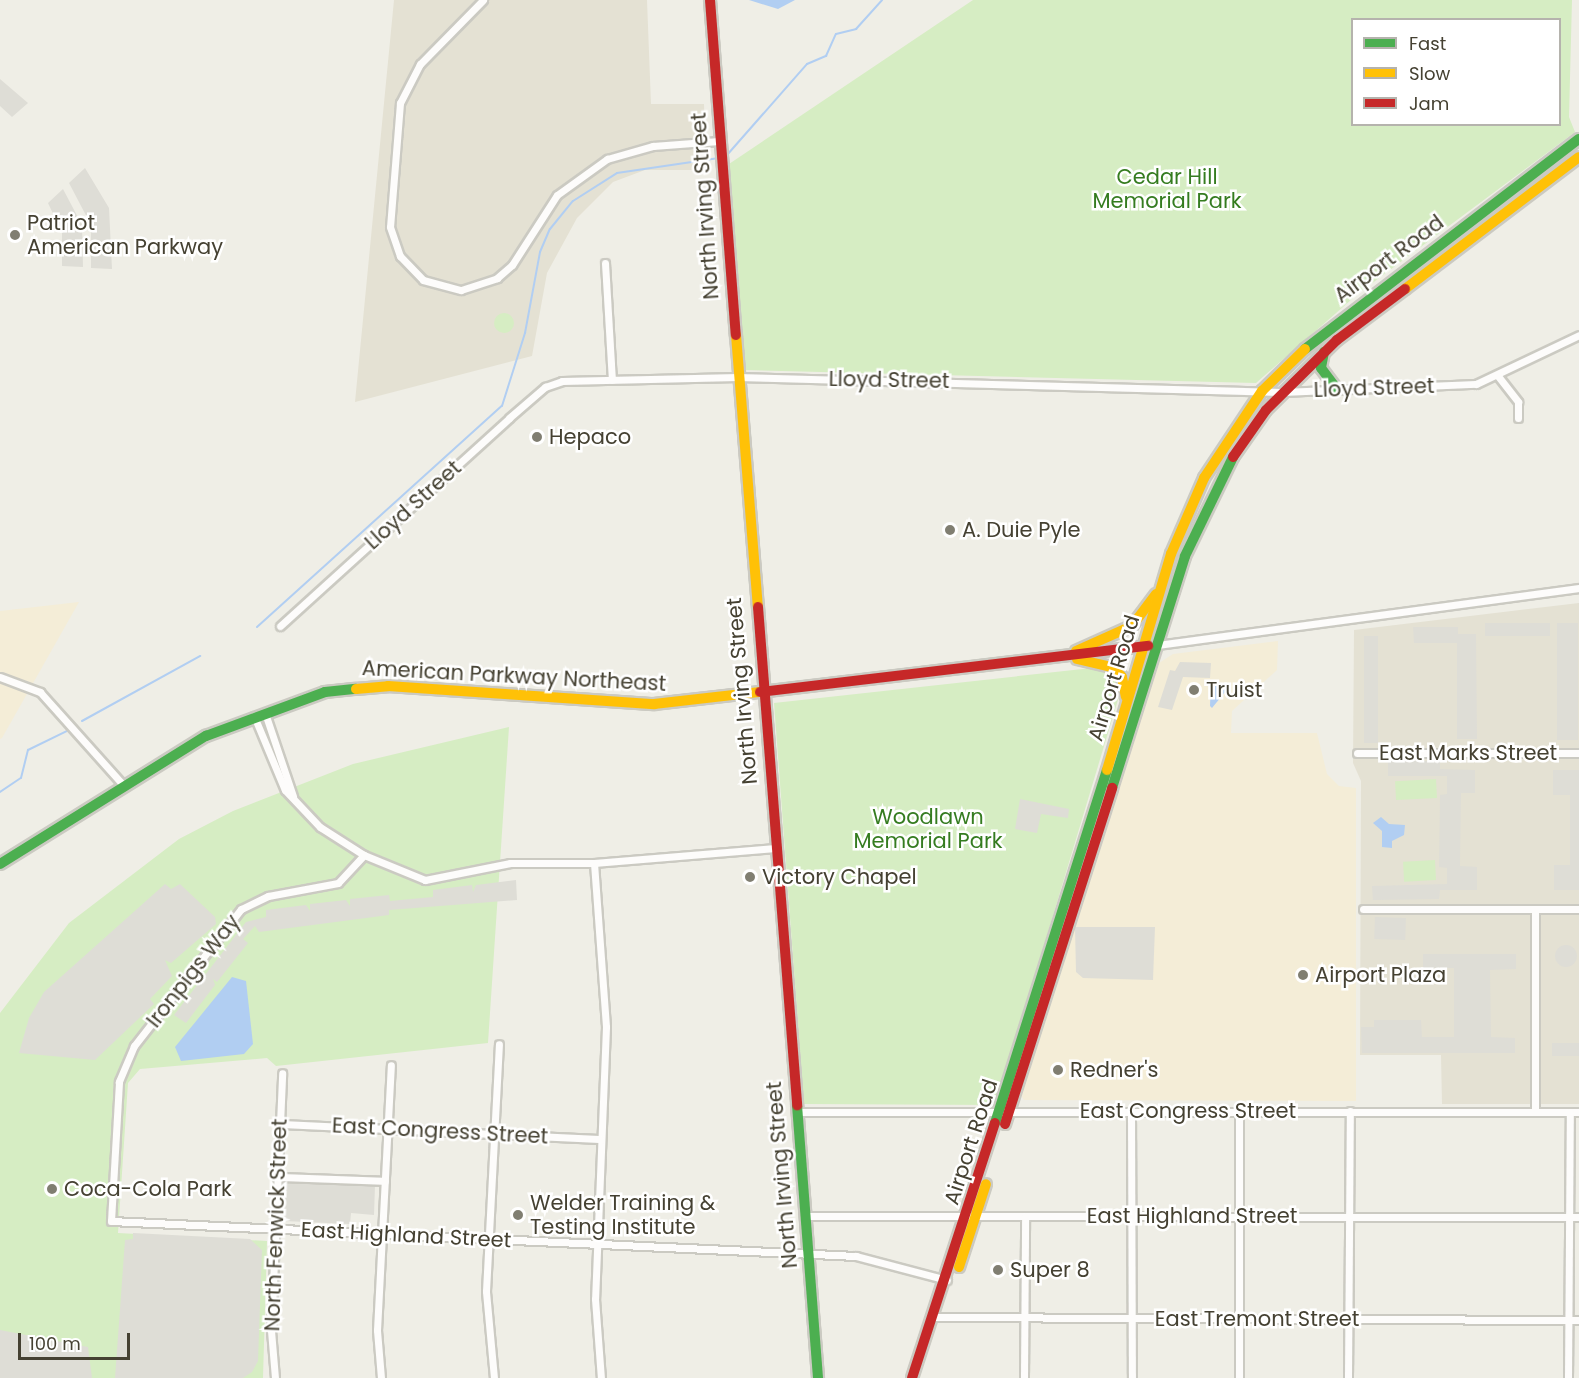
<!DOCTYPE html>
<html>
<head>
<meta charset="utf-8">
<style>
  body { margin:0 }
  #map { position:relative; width:1579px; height:1378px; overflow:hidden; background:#efeee6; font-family:Poppins,sans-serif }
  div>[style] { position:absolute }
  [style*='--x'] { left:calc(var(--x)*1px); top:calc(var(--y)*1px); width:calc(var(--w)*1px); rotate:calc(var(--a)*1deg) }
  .residential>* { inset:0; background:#e4e1d3 }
  .commercial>* { inset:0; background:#f4edd7 }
  .green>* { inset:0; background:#d6edc3; transform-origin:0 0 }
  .round { border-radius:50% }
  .parking>* { inset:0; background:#deddd6; transform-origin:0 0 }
  .water>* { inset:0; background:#b1cef2 }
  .stream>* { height:2px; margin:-1px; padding:0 1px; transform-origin:1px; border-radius:1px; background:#b1cef2 }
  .roads { filter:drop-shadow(2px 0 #cbcac2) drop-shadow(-2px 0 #cbcac2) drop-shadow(0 2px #cbcac2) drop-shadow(0 -2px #cbcac2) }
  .street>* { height:7px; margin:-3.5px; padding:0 3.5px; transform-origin:3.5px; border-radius:3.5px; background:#fdfcfb }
  .fast>* { height:10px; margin:-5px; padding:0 5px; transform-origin:5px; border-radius:5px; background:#4caf50 }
  .slow>* { height:10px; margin:-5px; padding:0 5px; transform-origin:5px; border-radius:5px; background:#ffc107 }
  .jam>* { height:10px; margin:-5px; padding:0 5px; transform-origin:5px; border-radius:5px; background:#c62828 }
  .dots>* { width:16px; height:16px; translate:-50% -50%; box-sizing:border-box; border:3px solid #fff; border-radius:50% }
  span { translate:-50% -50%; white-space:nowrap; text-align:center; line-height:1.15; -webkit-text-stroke:5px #fff; paint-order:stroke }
  .park-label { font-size:21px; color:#357c20 }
  .street-label { font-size:21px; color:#454132 }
  .poi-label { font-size:21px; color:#454132 }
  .left { translate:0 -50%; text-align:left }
  .legend { position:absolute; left:1351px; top:18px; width:210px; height:108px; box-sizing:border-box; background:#fff; border:2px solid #b5b3ad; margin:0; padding:8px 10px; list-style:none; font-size:18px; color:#454132 }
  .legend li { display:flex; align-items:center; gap:12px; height:30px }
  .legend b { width:30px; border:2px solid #b5b3ad }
  .scale { position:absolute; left:18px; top:1333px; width:112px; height:27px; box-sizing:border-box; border:3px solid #454132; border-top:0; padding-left:8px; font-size:18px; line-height:21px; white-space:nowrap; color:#454132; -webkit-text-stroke:4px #fff; paint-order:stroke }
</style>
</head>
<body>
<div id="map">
  <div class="residential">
    <div style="clip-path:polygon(394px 0,647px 0,651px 104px,704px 104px,706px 170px,645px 170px,613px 182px,577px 218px,547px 273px,532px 356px,355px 402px)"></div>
    <div style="clip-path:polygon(1579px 603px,1579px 1104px,1442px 1104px,1441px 1055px,1360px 1055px,1361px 781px,1353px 763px,1354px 630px)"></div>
  </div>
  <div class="commercial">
    <div style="clip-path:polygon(79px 602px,2px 738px,0 739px,0 611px)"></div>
    <div style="clip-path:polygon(1278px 641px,1277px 670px,1232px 711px,1231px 733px,1317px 733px,1327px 774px,1339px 786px,1356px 788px,1356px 1101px,1024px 1100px,1020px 1094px,1159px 663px,1173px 654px)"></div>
  </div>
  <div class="green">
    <div style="clip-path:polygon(evenodd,973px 0,1572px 0,1569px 117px,1575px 132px,1359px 293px,1256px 383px,745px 370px,726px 166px,973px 0,1352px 20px,1560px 20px,1560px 124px,1352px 124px,1352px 20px)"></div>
    <div class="round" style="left:494px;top:313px;width:20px;height:20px"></div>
    <div style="clip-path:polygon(1101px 667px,1119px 678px,1120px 693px,996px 1105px,804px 1104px,774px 703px)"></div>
    <div style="clip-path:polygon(509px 727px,488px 1043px,276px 1066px,267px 1058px,140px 1069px,128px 1083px,118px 1233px,267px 1241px,263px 1378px,0 1378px,0 1013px,69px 923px,179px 839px,233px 811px,353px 764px)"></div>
    <div style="left:1436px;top:779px;width:19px;height:41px;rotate:87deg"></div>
    <div style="left:1435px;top:860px;width:20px;height:32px;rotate:87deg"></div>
  </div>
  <div class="parking">
    <div style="clip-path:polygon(0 79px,28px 103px,12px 117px,0 106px)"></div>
    <div style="clip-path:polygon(85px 168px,109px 208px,112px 269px,91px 268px,91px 225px,69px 183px)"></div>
    <div style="clip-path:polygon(63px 189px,82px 225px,83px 267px,62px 266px,62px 233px,48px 203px)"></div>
    <div style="left:1550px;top:623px;width:13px;height:65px;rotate:90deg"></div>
    <div style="left:1578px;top:623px;width:117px;height:21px;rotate:90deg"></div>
    <div style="clip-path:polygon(1413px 627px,1458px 627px,1458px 634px,1476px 634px,1477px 739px,1457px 739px,1457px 643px,1414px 643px)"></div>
    <div style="left:1364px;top:636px;width:14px;height:107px"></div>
    <div style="clip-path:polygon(1180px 662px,1211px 663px,1210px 678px,1183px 677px,1172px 710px,1158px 707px,1170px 670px,1175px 671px)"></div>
    <div style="clip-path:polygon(1388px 761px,1440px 761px,1440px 769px,1475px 770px,1475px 793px,1461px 793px,1460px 866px,1477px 867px,1477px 890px,1440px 890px,1439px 899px,1373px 900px,1372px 886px,1447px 884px,1447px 868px,1439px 867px,1440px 795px,1447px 794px,1447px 776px,1388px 776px)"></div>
    <div style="clip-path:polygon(1553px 770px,1579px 770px,1579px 890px,1554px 890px,1554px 865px,1570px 865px,1570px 795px,1553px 795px)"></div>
    <div style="clip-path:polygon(1020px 799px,1069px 809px,1068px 818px,1041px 814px,1037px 833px,1015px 829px)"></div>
    <div style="clip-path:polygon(516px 880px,517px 900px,389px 910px,389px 915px,259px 932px,255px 926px,243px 939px,248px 943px,217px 982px,213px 979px,215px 985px,186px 1023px,174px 1015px,246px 922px,266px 917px,266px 910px,306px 905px,310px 911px,310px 904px,346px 900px,350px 906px,350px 899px,389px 895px,390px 901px,433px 897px,433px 890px,472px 885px,473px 892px,476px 885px)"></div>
    <div style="clip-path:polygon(165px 884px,171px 889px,180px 884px,215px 917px,216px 924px,171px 963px,165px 960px,172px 976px,150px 999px,154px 1004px,95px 1060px,19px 1053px,29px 1018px,44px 992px)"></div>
    <div style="left:1375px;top:917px;width:31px;height:22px;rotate:2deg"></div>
    <div style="clip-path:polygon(1075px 927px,1155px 927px,1153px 980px,1083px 978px,1076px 972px)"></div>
    <div class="round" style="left:1555px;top:945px;width:22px;height:22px"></div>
    <div style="clip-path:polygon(1423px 954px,1516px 954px,1516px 969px,1490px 970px,1491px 1037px,1515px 1038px,1515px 1053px,1362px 1053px,1361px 1027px,1374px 1027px,1374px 1020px,1421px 1020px,1422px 1037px,1454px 1037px,1454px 968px,1423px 968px)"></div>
    <div style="left:1552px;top:1043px;width:27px;height:13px"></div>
    <div style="clip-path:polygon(285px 1181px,375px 1185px,374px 1215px,351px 1213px,350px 1224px,284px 1221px)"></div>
    <div style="clip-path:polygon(133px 1233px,250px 1239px,262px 1250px,258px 1361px,252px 1372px,243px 1378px,115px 1378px,125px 1240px,133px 1239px)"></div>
    <div style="clip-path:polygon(0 1330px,88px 1347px,92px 1378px,0 1378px)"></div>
  </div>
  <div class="water">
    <div style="clip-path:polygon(749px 0,795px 0,778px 9px)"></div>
    <div style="clip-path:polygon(1211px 680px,1230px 686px,1212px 708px,1210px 706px)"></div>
    <div style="clip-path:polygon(1381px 817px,1389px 824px,1405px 825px,1404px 835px,1392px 841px,1392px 848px,1382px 847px,1382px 831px,1373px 823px)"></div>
    <div style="clip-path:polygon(232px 977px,246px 981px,253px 1044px,244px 1054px,181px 1061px,175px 1047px)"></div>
  </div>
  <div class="stream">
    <div style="--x:727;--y:155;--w:121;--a:-48.7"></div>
    <div style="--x:807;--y:64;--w:21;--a:-23"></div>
    <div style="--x:826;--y:56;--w:24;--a:-66"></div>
    <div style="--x:836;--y:34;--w:21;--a:-14"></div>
    <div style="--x:856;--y:29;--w:39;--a:-48"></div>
    <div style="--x:257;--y:627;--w:330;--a:-42.1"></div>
    <div style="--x:502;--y:406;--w:77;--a:-72.5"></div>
    <div style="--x:525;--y:333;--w:82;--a:-79.5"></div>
    <div style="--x:540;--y:252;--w:25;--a:-67"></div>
    <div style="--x:550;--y:229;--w:36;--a:-51"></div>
    <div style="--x:573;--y:201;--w:52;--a:-32.5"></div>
    <div style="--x:617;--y:173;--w:103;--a:-8.4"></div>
    <div style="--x:82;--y:721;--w:135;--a:-28.8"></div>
    <div style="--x:0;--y:792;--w:25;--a:-34"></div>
    <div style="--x:21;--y:778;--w:29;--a:-76"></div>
    <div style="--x:28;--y:750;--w:43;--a:-26"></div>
  </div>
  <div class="roads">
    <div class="street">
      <div style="--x:483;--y:0;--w:90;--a:134.5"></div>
      <div style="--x:420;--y:64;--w:44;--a:117.1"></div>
      <div style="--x:400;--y:103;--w:124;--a:94.6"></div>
      <div style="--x:390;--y:227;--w:31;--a:71"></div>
      <div style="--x:400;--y:256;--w:33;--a:46"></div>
      <div style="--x:423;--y:280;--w:39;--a:15"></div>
      <div style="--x:461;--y:290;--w:38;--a:-18"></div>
      <div style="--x:497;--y:278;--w:20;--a:-41"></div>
      <div style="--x:512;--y:265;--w:83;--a:-57.3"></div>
      <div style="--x:557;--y:195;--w:62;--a:-35.8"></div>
      <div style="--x:607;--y:159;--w:48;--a:-15.8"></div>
      <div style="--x:653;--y:146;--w:66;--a:-4.3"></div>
      <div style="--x:605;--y:263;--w:117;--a:86.6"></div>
      <div style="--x:1498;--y:376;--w:33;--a:52"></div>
      <div style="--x:1518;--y:402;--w:16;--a:90"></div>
      <div style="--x:280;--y:626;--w:309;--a:-42.2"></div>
      <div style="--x:509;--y:418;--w:48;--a:-40.7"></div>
      <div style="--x:545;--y:387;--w:18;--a:-19"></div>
      <div style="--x:562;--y:381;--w:176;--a:-1.3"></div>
      <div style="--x:738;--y:377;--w:544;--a:1.58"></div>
      <div style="--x:1282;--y:392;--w:194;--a:-2.4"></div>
      <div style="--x:1476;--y:384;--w:114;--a:-25.4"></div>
      <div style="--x:1157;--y:645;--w:426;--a:-7.7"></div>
      <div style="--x:0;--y:677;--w:43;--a:20.6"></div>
      <div style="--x:40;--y:692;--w:126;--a:48.2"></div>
      <div style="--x:265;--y:713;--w:88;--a:71.4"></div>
      <div style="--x:254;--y:716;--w:80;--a:67.3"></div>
      <div style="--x:285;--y:790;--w:51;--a:46.6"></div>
      <div style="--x:320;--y:827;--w:52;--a:32.5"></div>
      <div style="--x:364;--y:855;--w:38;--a:133"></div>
      <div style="--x:338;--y:883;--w:71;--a:169.5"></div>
      <div style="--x:268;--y:896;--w:30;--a:154"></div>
      <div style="--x:241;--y:909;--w:174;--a:128"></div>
      <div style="--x:134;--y:1046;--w:39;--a:113"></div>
      <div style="--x:119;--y:1082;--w:139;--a:93.3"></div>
      <div style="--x:111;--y:1221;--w:746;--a:2.69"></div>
      <div style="--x:856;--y:1256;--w:94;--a:14.8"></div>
      <div style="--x:1357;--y:753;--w:222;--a:0"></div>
      <div style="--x:364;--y:855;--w:66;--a:22.3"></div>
      <div style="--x:425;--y:880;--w:87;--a:-11.3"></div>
      <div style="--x:510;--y:863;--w:84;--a:0"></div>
      <div style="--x:594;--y:863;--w:182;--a:-4.7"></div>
      <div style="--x:594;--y:863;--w:164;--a:85.8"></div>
      <div style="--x:606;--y:1027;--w:272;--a:92.3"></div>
      <div style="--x:595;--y:1299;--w:79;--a:85.7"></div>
      <div style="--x:1363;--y:909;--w:216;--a:0"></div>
      <div style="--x:797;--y:1112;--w:782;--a:0"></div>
      <div style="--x:1131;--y:1112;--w:266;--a:89.8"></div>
      <div style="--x:1535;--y:1112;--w:203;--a:-90"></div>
      <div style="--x:280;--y:1124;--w:321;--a:2.7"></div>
      <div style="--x:278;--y:1177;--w:107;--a:2.1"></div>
      <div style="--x:805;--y:1216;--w:774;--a:0.07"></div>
      <div style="--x:934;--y:1317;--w:645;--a:0.27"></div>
      <div style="--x:275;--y:1378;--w:48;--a:-94.8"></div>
      <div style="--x:271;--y:1330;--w:257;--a:-87.5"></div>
      <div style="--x:381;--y:1378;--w:48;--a:-94.8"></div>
      <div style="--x:377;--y:1330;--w:265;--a:-87"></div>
      <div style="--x:494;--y:1378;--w:87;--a:-95.3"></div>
      <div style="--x:486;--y:1291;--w:247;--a:-87"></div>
      <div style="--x:1024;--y:1378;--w:162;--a:-89.6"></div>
      <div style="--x:1239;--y:1378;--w:267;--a:-90"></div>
      <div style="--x:1348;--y:1378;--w:267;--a:-89.6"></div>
      <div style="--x:1568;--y:1378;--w:266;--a:-89.6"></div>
    </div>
    <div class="fast">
      <div style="--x:1305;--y:349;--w:345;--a:-37.5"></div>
      <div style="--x:1324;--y:352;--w:16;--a:101"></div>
      <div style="--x:1321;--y:368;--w:26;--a:53"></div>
      <div style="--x:1112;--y:788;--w:243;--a:-72.5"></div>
      <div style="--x:1185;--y:556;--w:110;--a:-64.1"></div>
      <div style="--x:0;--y:864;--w:243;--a:-31.9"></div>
      <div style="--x:206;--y:736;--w:127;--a:-20.3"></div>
      <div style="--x:325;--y:692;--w:31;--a:-6"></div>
      <div style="--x:797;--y:1105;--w:274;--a:85.6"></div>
      <div style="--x:995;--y:1123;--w:370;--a:-72.4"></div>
    </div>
    <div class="slow">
      <div style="--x:1405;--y:289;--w:218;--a:-37.2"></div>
      <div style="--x:736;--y:335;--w:273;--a:85.4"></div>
      <div style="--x:1076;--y:651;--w:61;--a:-24.1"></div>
      <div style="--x:1132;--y:626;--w:40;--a:-53"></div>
      <div style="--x:1077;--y:659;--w:37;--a:13"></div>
      <div style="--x:1113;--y:667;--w:13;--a:48"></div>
      <div style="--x:1122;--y:677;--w:20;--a:79"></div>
      <div style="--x:356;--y:689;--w:32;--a:-5"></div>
      <div style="--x:388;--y:686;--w:267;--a:3.9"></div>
      <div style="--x:654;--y:704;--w:107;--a:-6.5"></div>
      <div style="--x:1107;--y:770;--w:225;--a:-73.5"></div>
      <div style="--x:1171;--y:554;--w:83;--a:-66.5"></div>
      <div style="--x:1204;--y:478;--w:105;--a:-56.3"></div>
      <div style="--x:1262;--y:391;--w:60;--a:-44.3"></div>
      <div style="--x:959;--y:1267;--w:87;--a:-72"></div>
    </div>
    <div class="jam">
      <div style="--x:710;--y:0;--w:336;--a:85.6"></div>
      <div style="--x:1233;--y:457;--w:57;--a:-54.9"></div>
      <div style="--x:1266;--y:410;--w:100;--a:-44.6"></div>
      <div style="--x:1337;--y:340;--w:85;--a:-36.9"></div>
      <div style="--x:758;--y:607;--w:500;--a:85.5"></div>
      <div style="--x:760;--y:692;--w:391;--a:-6.8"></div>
      <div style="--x:1005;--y:1124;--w:353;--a:-72.3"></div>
      <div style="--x:912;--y:1378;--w:268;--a:-72"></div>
    </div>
  </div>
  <div class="dots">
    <div style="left:15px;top:235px;background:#807e71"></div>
    <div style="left:537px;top:437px;background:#807e71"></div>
    <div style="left:950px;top:530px;background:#807e71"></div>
    <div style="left:1194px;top:690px;background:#807e71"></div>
    <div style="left:750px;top:877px;background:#807e71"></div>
    <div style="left:1303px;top:975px;background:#807e71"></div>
    <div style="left:1058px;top:1070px;background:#807e71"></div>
    <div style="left:52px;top:1189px;background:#807e71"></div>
    <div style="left:518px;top:1215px;background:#807e71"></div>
    <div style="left:998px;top:1270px;background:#807e71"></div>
  </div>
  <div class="park-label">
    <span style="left:1167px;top:189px">Cedar Hill<br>Memorial Park</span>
    <span style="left:928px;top:829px">Woodlawn<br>Memorial Park</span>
  </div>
  <div class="street-label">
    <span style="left:705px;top:206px;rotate:-94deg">North Irving Street</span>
    <span style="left:1389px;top:259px;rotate:-37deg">Airport Road</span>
    <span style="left:889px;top:380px;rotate:1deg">Lloyd Street</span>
    <span style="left:1374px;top:388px;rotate:-2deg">Lloyd Street</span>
    <span style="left:413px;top:505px;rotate:-42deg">Lloyd Street</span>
    <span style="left:514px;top:676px;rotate:3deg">American Parkway Northeast</span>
    <span style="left:1114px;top:678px;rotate:-73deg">Airport Road</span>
    <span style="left:742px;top:691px;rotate:-95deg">North Irving Street</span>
    <span style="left:1468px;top:753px">East Marks Street</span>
    <span style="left:193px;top:971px;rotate:-52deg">Ironpigs Way</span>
    <span style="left:1188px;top:1111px">East Congress Street</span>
    <span style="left:440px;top:1131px;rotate:3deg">East Congress Street</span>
    <span style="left:971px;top:1142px;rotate:-72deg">Airport Road</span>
    <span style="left:782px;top:1175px;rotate:-95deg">North Irving Street</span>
    <span style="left:1192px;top:1216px">East Highland Street</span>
    <span style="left:276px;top:1225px;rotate:-88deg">North Fenwick Street</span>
    <span style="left:406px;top:1235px;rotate:3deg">East Highland Street</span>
    <span style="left:1257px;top:1319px">East Tremont Street</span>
  </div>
  <div class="poi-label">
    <span class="left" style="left:27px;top:235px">Patriot<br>American Parkway</span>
    <span class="left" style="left:549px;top:437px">Hepaco</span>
    <span class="left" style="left:962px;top:530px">A. Duie Pyle</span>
    <span class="left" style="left:1206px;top:690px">Truist</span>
    <span class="left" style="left:762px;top:877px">Victory Chapel</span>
    <span class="left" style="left:1315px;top:975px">Airport Plaza</span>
    <span class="left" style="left:1070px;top:1070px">Redner's</span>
    <span class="left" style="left:64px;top:1189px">Coca-Cola Park</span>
    <span class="left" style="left:530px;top:1215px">Welder Training &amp;<br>Testing Institute</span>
    <span class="left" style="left:1010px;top:1270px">Super 8</span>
  </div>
  <ul class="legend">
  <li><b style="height:8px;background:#4caf50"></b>Fast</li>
  <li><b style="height:8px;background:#ffc107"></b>Slow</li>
  <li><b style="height:8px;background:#c62828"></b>Jam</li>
  </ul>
  <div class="scale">100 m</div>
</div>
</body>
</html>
